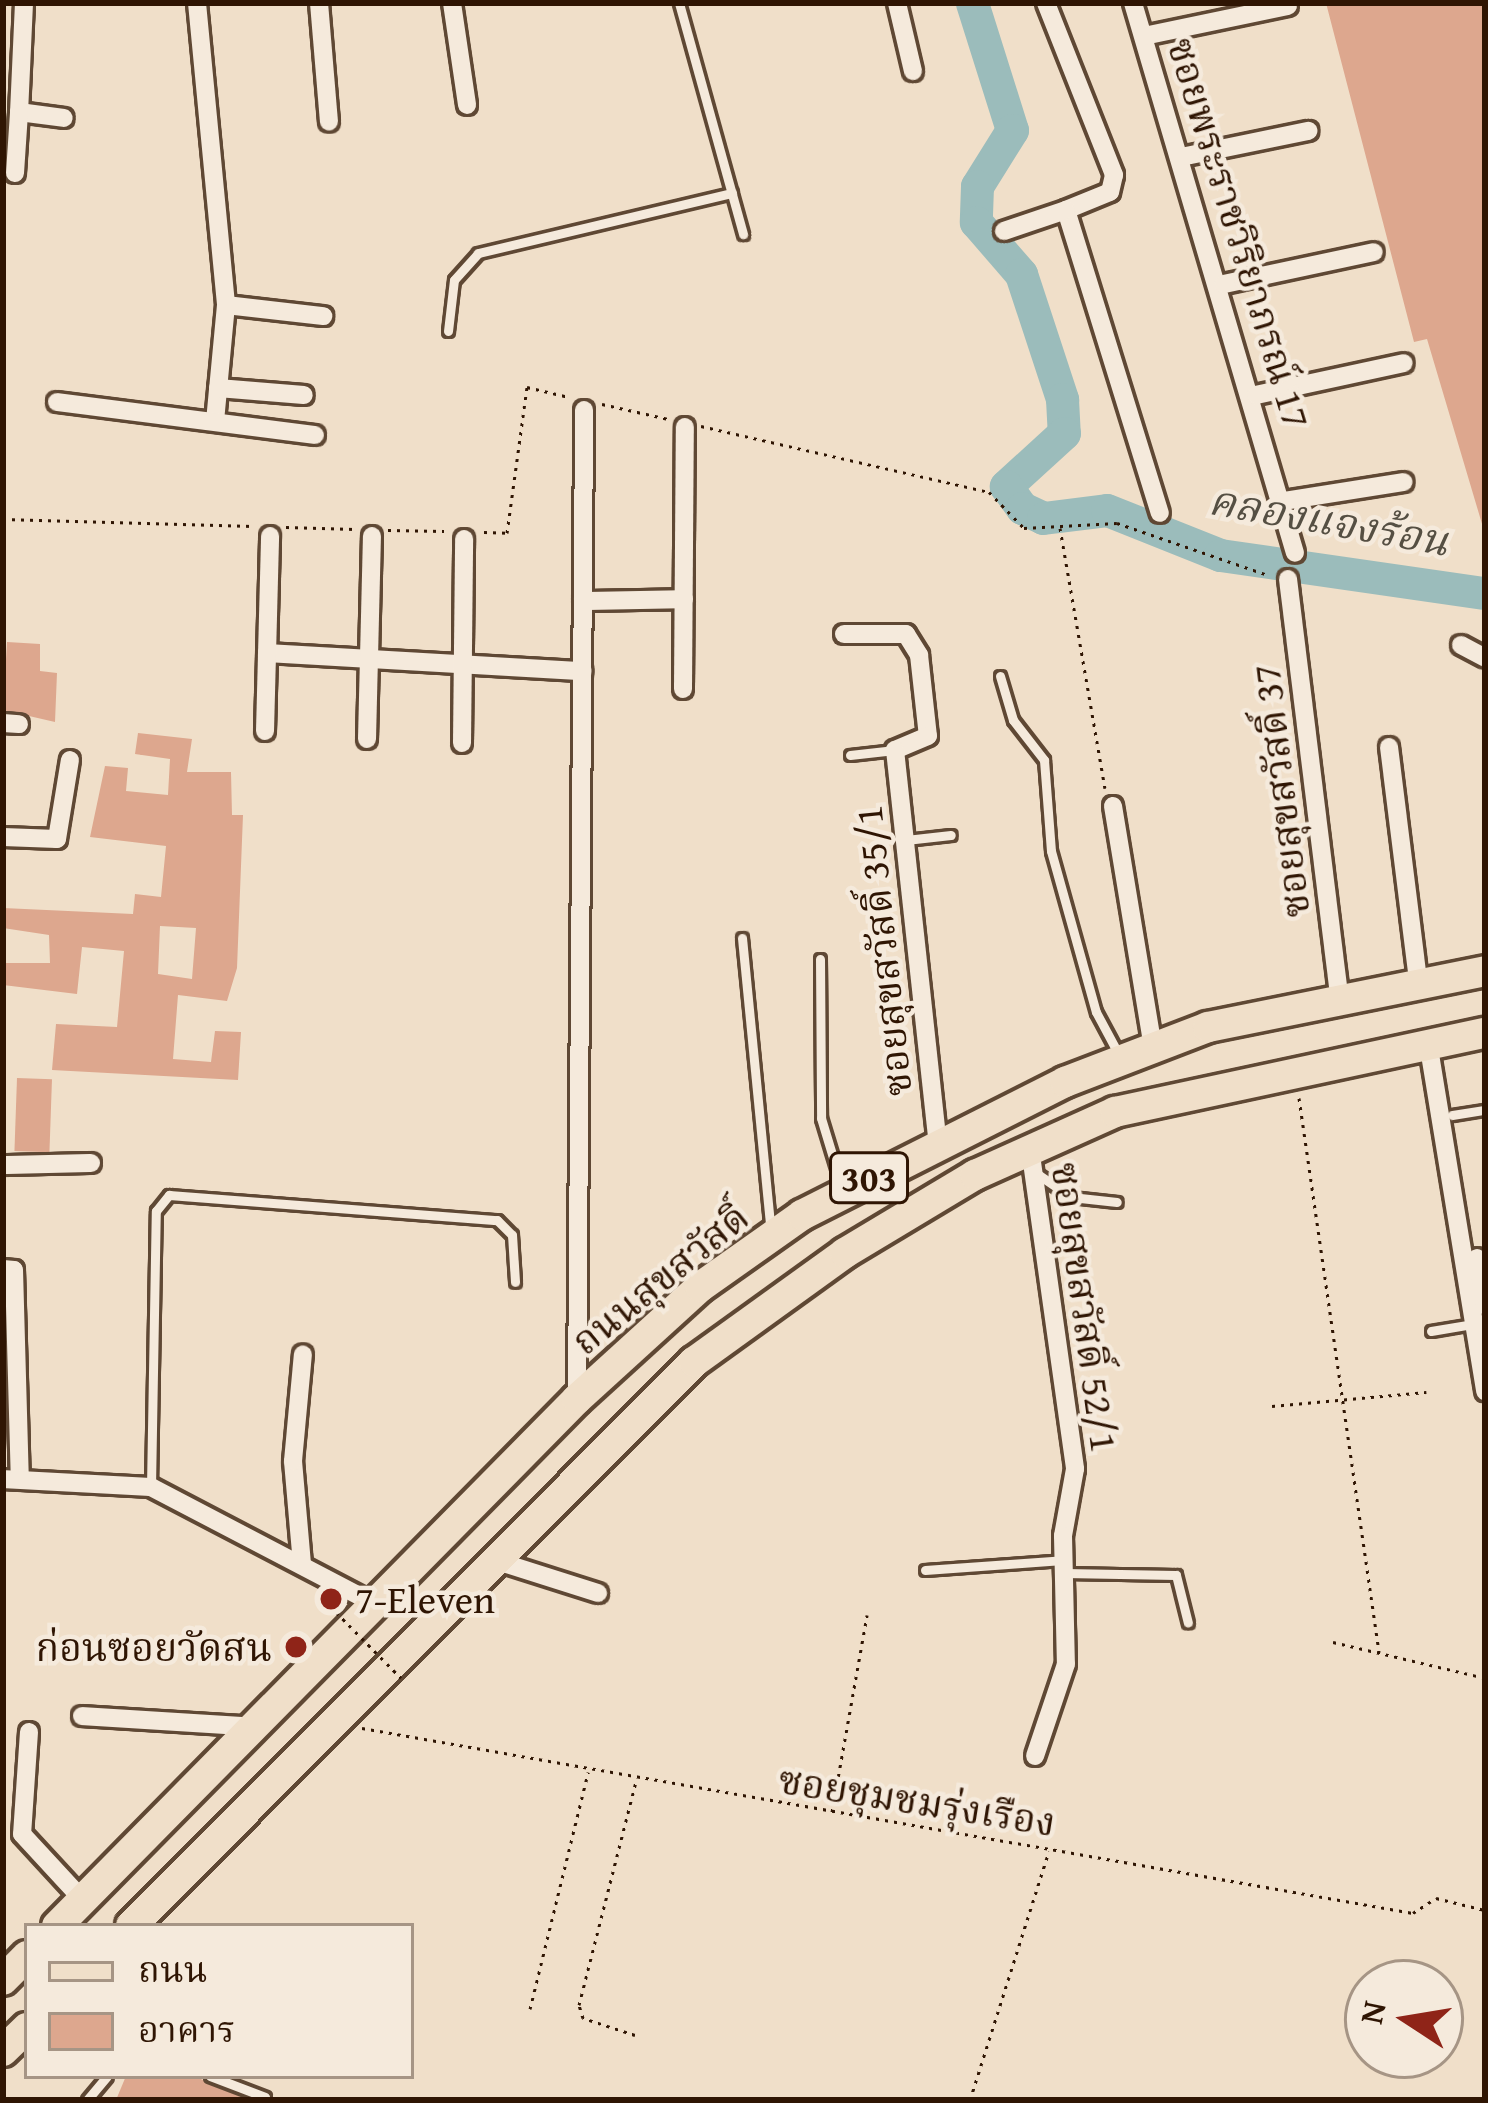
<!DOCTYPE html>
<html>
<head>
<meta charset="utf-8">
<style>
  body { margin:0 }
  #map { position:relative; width:1488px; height:2103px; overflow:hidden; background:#f0dfc9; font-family:"Gentium Book Plus","Noto Serif Thai",serif }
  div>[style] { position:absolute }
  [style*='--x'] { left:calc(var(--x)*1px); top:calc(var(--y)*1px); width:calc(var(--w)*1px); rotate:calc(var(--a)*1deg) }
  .river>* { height:33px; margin:-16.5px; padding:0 16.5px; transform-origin:16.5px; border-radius:16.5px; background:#9bbcbb }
  .building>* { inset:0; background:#dda78e; transform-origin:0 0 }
  .path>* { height:3px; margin-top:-1.5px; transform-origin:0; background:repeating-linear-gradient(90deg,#2f1503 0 3px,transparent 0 9px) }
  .roads { filter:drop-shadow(3px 0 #5f4834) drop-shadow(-3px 0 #5f4834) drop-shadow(0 3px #5f4834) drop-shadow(0 -3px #5f4834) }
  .service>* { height:9px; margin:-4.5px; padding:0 4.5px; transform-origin:4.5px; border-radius:4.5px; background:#f5eadc }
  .minor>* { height:18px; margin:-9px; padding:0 9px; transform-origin:9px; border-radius:9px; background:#f5eadc }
  .primary>* { height:30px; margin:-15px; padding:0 15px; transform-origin:15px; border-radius:15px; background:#f0dfc9 }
  .path-bridge>* { height:3px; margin-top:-1.5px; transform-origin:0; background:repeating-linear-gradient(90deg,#2f1503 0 3px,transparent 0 9px) }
  .dots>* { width:33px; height:33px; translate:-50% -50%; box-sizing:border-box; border:6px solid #f5eadc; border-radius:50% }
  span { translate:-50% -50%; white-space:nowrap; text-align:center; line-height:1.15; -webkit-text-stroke:9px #f5eadc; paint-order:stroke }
  .shield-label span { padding:3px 9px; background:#f5eadc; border:3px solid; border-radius:9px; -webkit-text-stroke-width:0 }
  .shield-label { font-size:36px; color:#2f1503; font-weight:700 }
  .street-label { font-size:39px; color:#2f1503 }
  .poi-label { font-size:39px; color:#2f1503 }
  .left { translate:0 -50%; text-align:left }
  .right { translate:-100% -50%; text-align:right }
  .water-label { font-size:42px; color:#554f43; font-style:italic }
  .frame { position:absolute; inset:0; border:6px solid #2f1503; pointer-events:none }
  .legend { position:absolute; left:24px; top:1923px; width:390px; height:156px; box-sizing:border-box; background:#f5eadc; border:3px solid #a69585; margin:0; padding:15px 21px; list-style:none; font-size:36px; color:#2f1503 }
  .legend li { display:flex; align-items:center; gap:24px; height:60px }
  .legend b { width:60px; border:3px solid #a69585 }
  .north { position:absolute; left:1344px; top:1959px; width:120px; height:120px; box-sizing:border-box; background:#f5eadc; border:3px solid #a69585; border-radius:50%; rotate:282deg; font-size:33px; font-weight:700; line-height:48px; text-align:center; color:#2f1503 }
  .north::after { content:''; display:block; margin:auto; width:42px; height:54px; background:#8f2418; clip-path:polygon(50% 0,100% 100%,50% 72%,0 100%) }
</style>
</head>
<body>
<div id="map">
  <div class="river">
    <div style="--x:972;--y:3;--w:133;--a:72.5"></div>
    <div style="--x:1012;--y:130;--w:66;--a:122"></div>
    <div style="--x:977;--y:186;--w:36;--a:92"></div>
    <div style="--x:976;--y:222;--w:69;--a:49.1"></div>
    <div style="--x:1021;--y:274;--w:132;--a:71.8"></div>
    <div style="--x:1062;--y:399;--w:34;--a:87"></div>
    <div style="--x:1064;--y:433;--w:79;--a:137.6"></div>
    <div style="--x:1006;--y:486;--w:27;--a:54"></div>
    <div style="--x:1022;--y:508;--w:23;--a:25"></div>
    <div style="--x:1043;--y:518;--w:64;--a:-7.1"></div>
    <div style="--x:1107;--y:510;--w:122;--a:21.7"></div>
    <div style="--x:1220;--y:555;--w:268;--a:8.2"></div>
  </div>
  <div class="building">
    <div style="clip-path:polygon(1326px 3px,1485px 3px,1485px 534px,1427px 339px,1414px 342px)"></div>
    <div style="clip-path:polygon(7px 642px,40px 644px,40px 671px,57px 673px,55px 722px,3px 710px)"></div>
    <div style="clip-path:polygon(evenodd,138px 733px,192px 739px,187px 772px,231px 772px,232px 815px,243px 815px,237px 968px,227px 1001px,178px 995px,173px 1059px,211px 1062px,215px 1031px,241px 1032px,238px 1080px,52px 1070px,56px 1024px,117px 1027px,124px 951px,82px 947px,77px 994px,3px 985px,3px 963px,50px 963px,49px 935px,3px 928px,3px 908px,133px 914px,135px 894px,161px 897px,166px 846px,90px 837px,105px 766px,128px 768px,126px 791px,168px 795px,170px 759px,135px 754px,138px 733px,160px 926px,196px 928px,192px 979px,158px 974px,160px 926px)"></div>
    <div style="left:17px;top:1078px;width:35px;height:73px;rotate:2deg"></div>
    <div style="clip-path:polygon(126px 2076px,194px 2076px,248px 2100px,116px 2100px)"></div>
  </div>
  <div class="path">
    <div style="--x:602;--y:404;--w:68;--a:12.8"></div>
    <div style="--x:701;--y:426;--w:295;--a:12.9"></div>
    <div style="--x:989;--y:492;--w:50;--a:45.8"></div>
    <div style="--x:1024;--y:528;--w:93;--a:-3.1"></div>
    <div style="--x:1117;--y:523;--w:160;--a:19"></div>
    <div style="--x:3;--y:519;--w:250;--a:1.6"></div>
    <div style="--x:286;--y:527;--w:69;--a:1.7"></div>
    <div style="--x:1060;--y:528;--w:264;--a:80.2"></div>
    <div style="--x:388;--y:530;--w:56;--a:1"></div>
    <div style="--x:484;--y:532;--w:23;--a:2"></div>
    <div style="--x:507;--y:533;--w:147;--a:-82.2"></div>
    <div style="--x:527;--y:387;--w:43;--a:13.4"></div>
    <div style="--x:1299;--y:1098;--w:560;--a:81.78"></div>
    <div style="--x:1272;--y:1406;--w:155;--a:-5.2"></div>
    <div style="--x:1333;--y:1642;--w:156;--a:13.3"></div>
    <div style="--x:362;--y:1728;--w:1067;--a:9.98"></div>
    <div style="--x:1413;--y:1913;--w:27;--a:-33"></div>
    <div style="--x:1436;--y:1898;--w:50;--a:13.8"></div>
    <div style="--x:832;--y:1812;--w:200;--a:-79.9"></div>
    <div style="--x:530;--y:2009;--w:244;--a:-76.2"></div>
    <div style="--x:635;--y:2035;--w:55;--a:-161.9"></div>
    <div style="--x:583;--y:2018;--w:14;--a:-107"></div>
    <div style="--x:579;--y:2005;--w:231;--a:-75.7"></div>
    <div style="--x:970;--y:2100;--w:261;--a:-72.4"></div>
  </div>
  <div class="roads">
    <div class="service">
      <div style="--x:679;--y:3;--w:240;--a:74.5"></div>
      <div style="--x:448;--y:331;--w:51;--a:-83.3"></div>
      <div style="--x:454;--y:280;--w:36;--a:-48"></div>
      <div style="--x:478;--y:253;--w:261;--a:-13.3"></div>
      <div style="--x:1000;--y:676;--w:46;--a:73.5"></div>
      <div style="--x:1013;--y:720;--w:51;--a:52.2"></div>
      <div style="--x:1044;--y:760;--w:91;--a:85.6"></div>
      <div style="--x:1051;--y:851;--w:167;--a:74.4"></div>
      <div style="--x:1096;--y:1012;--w:49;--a:61.9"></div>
      <div style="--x:850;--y:755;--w:45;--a:-6.3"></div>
      <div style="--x:906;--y:840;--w:45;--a:-6.3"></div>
      <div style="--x:742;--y:938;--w:295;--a:84.4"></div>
      <div style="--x:820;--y:959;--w:159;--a:89.6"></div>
      <div style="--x:821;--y:1118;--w:72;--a:73.1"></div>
      <div style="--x:1452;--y:1115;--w:33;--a:-9"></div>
      <div style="--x:1036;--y:1173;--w:42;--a:34.4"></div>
      <div style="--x:1071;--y:1197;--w:46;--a:6.2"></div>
      <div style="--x:1431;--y:1331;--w:43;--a:-9.5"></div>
      <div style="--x:151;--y:1487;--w:276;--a:-89"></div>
      <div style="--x:156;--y:1211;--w:21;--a:-51"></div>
      <div style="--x:169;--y:1195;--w:329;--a:4.4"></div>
      <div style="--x:497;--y:1220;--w:21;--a:45"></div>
      <div style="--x:512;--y:1235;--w:47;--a:86.3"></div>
      <div style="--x:925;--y:1570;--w:138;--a:-4.1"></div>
      <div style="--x:1064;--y:1573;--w:112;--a:1"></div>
      <div style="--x:1176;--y:1575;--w:49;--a:76"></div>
      <div style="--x:210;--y:2076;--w:59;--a:20.9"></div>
      <div style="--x:87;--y:2100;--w:31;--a:-50"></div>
    </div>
    <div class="minor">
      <div style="--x:24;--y:3;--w:109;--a:92.6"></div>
      <div style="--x:19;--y:112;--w:45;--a:7.6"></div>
      <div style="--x:197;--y:3;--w:303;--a:84.5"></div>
      <div style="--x:226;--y:305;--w:117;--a:95.4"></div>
      <div style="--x:319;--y:3;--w:119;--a:85.2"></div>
      <div style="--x:452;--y:3;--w:103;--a:81.6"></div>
      <div style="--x:897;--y:3;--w:70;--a:76.8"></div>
      <div style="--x:1046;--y:3;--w:185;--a:68.4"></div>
      <div style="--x:1114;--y:175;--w:17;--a:103"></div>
      <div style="--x:1110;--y:192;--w:48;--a:157.8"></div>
      <div style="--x:1066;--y:210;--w:317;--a:72.8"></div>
      <div style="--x:1133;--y:3;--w:573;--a:73.59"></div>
      <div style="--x:1144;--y:36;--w:147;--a:-11.8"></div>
      <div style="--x:1186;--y:156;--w:125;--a:-11.6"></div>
      <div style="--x:15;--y:173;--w:61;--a:-86.2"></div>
      <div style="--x:1004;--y:231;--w:65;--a:-18.7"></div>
      <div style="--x:1224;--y:284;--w:153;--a:-12"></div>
      <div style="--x:226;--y:305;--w:98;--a:6.5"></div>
      <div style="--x:218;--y:388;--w:86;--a:4.7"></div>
      <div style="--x:1256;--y:395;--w:151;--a:-12.2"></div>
      <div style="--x:57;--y:402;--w:260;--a:7.3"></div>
      <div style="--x:1284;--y:501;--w:121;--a:-9"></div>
      <div style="--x:1288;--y:579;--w:419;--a:83"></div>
      <div style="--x:583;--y:601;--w:101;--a:-1.1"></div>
      <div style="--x:844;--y:634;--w:62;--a:0"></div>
      <div style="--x:906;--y:634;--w:25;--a:58"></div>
      <div style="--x:919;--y:655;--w:81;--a:83.7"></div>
      <div style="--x:928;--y:736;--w:36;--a:157"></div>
      <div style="--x:895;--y:750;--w:396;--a:83.8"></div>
      <div style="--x:1461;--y:645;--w:27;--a:28"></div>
      <div style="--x:267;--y:653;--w:316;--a:3.3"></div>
      <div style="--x:683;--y:689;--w:262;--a:-89.6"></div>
      <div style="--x:3;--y:723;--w:16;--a:4"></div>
      <div style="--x:265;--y:731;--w:195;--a:-88.5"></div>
      <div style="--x:367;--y:739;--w:203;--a:-88.6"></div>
      <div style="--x:462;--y:743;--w:204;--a:-89.4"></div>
      <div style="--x:1389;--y:747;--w:236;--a:82.9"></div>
      <div style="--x:1113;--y:806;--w:244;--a:80.6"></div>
      <div style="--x:3;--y:837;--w:54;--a:2.1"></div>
      <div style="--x:57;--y:839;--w:80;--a:-80.7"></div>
      <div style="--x:1428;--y:1042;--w:354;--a:80.7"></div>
      <div style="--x:1030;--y:1148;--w:324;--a:82"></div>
      <div style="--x:1075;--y:1469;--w:68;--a:100.2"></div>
      <div style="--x:1063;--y:1536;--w:128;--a:88.7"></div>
      <div style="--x:1066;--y:1664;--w:97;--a:108.6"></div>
      <div style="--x:3;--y:1165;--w:88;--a:-1.3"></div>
      <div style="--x:1477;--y:1258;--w:48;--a:80.3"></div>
      <div style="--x:3;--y:1269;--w:11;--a:5"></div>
      <div style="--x:14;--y:1270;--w:209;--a:88.4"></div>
      <div style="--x:577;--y:1399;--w:989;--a:-89.59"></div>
      <div style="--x:3;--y:1479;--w:148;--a:3.1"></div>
      <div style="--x:151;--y:1487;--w:255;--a:27.6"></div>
      <div style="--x:497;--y:1561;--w:106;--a:17.6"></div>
      <div style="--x:302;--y:1564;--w:103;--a:-95"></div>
      <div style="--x:293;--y:1461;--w:107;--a:-84.7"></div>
      <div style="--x:82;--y:1716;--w:175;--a:3.6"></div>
      <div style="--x:29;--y:1732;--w:102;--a:93.9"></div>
      <div style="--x:22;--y:1834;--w:90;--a:47.3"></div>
    </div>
    <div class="primary">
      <div style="--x:57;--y:1926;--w:740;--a:-45.38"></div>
      <div style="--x:577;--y:1399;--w:166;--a:-42.3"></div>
      <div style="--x:700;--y:1287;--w:125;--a:-35.2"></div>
      <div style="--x:802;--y:1215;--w:295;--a:-26.8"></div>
      <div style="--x:1065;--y:1082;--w:153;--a:-21"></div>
      <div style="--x:1208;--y:1027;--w:283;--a:-11.4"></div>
      <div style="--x:131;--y:1926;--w:797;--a:-45.05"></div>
      <div style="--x:694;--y:1362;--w:186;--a:-35.8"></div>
      <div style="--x:845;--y:1253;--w:152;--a:-31"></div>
      <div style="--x:975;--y:1175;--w:154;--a:-24.2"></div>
      <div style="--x:1115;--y:1112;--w:378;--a:-12.1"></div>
      <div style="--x:3;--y:1980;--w:34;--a:-45"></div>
      <div style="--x:3;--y:2051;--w:33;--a:-44"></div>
    </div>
  </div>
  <div class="path-bridge">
    <div style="--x:330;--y:1606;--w:101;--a:45.4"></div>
  </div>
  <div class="dots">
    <div style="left:331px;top:1599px;background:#8f2418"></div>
    <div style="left:296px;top:1647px;background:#8f2418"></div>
  </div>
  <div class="shield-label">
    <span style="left:869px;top:1178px">303</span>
  </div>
  <div class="street-label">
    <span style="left:1239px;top:233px;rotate:73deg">ซอยพระราชวิริยาภรณ์ 17</span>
    <span style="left:1281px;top:791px;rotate:-97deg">ซอยสุขสวัสดิ์ 37</span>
    <span style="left:883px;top:951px;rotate:-96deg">ซอยสุขสวัสดิ์ 35/1</span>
    <span style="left:660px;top:1279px;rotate:-39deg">ถนนสุขสวัสดิ์</span>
    <span style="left:1085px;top:1307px;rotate:82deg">ซอยสุขสวัสดิ์ 52/1</span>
    <span style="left:917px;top:1801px;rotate:9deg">ซอยชุมชมรุ่งเรือง</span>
  </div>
  <div class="poi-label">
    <span class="left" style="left:355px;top:1599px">7-Eleven</span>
    <span class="right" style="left:272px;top:1647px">ก่อนซอยวัดสน</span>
  </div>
  <div class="water-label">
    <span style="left:1329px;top:520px;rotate:10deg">คลองแจงร้อน</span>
  </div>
  <div class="frame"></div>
  <ul class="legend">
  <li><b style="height:15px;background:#f0dfc9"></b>ถนน</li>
  <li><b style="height:33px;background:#dda78e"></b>อาคาร</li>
  </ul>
  <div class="north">N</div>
</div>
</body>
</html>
